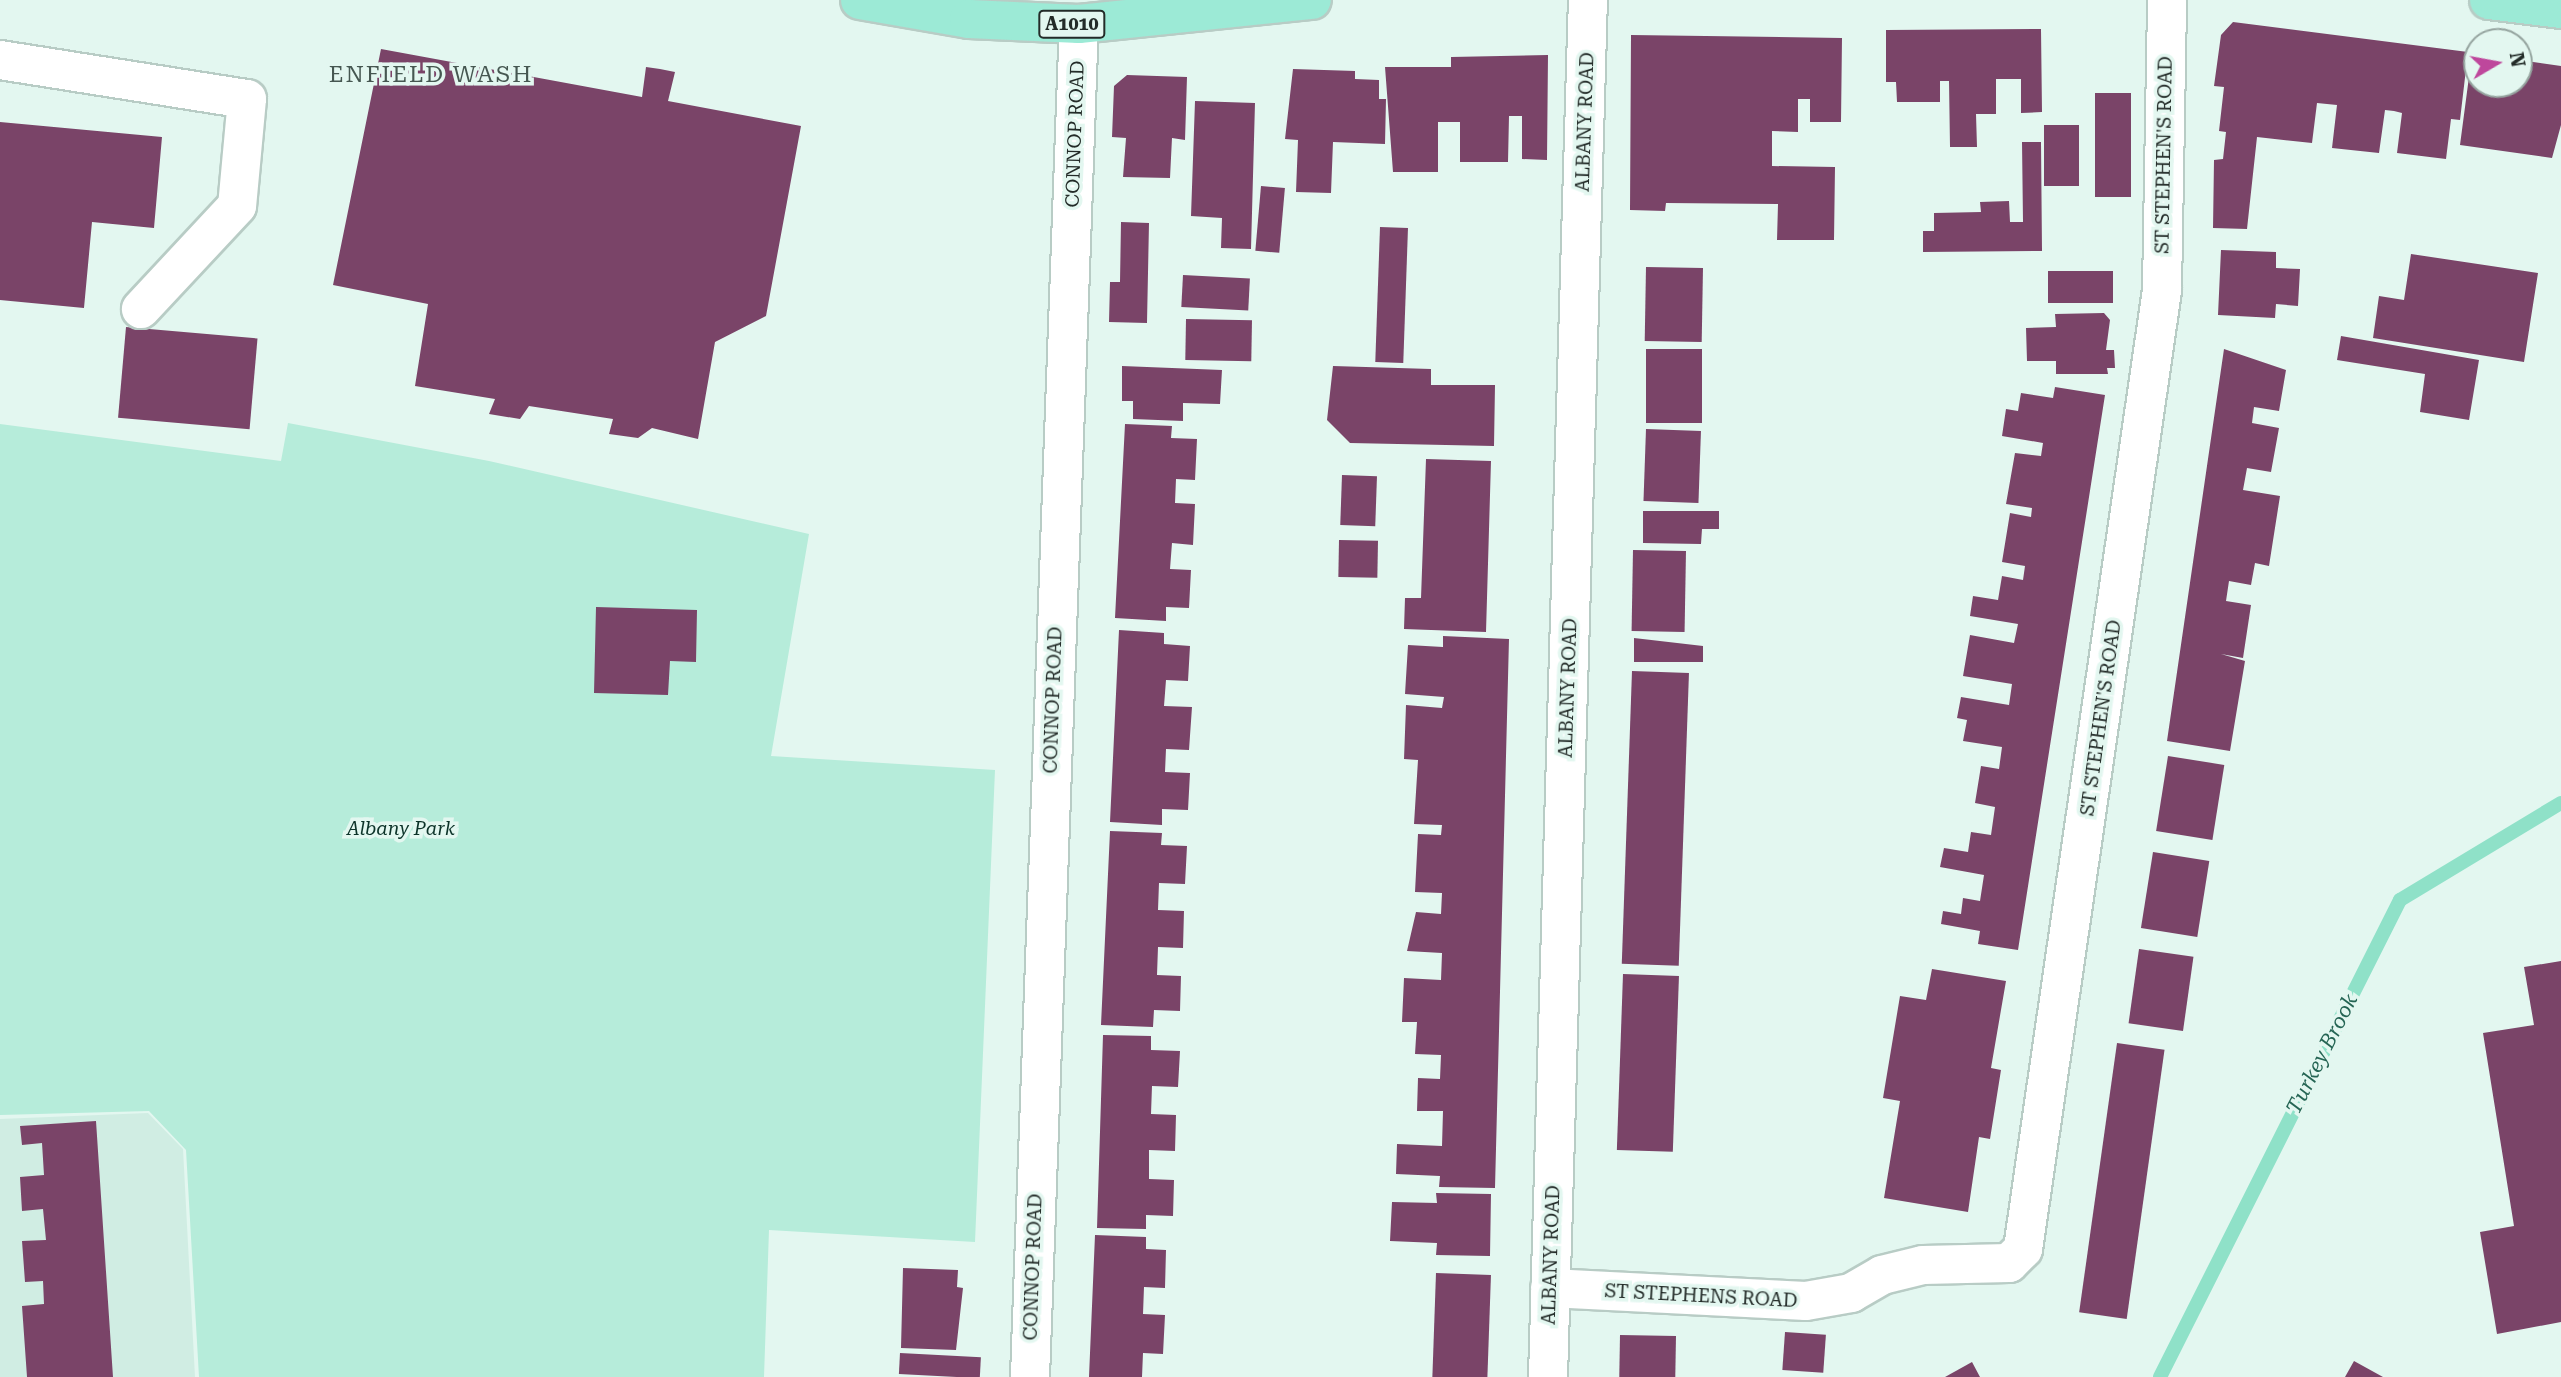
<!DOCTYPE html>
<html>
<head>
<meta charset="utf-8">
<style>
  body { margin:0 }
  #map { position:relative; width:2561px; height:1377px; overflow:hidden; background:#e3f7f0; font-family:"Roboto Serif",serif }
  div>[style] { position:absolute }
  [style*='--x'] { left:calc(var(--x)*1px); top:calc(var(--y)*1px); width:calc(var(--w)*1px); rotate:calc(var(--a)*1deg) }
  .built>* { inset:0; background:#d0ede3 }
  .green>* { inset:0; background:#b6ecda }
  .stream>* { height:14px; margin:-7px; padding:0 7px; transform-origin:7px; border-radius:7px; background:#8fe1c8 }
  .building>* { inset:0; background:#7a4468; transform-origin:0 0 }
  .roads { filter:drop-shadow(2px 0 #b8ccc5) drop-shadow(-2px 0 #b8ccc5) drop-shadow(0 2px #b8ccc5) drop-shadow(0 -2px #b8ccc5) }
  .minor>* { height:38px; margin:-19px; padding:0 19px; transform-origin:19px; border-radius:19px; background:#fff }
  .major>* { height:38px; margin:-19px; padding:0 19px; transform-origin:19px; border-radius:19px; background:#9cead6 }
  span { translate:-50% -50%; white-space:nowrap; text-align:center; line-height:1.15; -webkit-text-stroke:7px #e3f7f0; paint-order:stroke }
  .shield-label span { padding:2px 5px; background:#e3f7f0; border:2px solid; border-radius:5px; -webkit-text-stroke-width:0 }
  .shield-label { font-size:18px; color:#232b28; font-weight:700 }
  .street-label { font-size:19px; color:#232b28 }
  .park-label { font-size:19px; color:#0c3329; font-style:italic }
  .water-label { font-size:21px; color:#256554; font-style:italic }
  .quarter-label { font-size:23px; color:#465751; letter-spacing:2px }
  .north { position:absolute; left:2463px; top:28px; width:70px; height:70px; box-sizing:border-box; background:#e3f7f0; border:2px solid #96a5a0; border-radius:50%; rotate:80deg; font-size:19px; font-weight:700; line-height:28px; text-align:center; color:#232b28 }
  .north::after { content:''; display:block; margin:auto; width:24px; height:32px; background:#be479c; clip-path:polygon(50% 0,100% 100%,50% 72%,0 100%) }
</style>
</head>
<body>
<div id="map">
  <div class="built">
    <div style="clip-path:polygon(148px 1113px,183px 1149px,195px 1377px,0 1377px,0 1119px)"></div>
  </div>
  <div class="green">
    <div style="clip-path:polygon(288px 423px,489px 461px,809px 534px,771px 756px,995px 770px,975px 1242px,769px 1230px,764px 1377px,199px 1377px,186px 1150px,149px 1111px,0 1115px,0 424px,281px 461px)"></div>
  </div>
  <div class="stream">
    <div style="--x:2160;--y:1377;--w:534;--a:-63.29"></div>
    <div style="--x:2400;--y:900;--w:188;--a:-31.1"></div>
  </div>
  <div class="building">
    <div style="clip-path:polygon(2233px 22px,2468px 52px,2460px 120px,2451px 119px,2446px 159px,2397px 153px,2402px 113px,2394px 111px,2385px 110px,2379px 153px,2332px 148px,2337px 105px,2317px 103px,2312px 143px,2257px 137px,2247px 229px,2213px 228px,2214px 160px,2223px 159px,2226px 132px,2219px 131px,2224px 87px,2214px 86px,2221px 35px)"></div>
    <div style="clip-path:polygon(2041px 29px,2042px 112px,2021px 113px,2021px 79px,1996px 79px,1996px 114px,1976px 114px,1977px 147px,1950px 147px,1949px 81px,1940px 81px,1940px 102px,1897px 102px,1896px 82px,1886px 82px,1886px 30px)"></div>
    <div style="clip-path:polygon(1631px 35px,1842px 38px,1841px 122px,1810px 122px,1810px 99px,1798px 99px,1798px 132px,1772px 131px,1772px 166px,1835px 167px,1834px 240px,1777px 240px,1778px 204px,1666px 203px,1665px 211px,1630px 210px)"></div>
    <div style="clip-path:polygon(381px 49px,642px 97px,646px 67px,660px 69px,675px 72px,668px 101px,801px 126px,766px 316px,715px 342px,698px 439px,652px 428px,638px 438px,609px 434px,613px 419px,529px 406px,520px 419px,489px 414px,495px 399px,415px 386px,428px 304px,333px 285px)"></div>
    <div style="clip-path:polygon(2472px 54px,2477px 84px,2519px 84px,2519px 60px,2561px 66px,2561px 125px,2552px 158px,2460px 145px)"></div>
    <div style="clip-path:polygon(1548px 55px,1547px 160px,1522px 159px,1522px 116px,1509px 116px,1508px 162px,1460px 162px,1460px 122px,1438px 122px,1438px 172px,1393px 172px,1385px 67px,1451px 67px,1451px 57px)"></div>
    <div style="clip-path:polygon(1293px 69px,1355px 71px,1355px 79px,1379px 80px,1379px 99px,1386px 99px,1385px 144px,1333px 142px,1331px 193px,1296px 192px,1298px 140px,1285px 139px)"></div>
    <div style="clip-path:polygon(1127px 75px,1187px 77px,1185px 140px,1172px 138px,1170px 178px,1123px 177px,1126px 138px,1112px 137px,1114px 86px)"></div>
    <div style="left:2095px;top:93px;width:36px;height:104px"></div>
    <div style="clip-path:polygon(1195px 101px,1255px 103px,1251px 249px,1221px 248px,1222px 218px,1191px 216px)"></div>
    <div style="clip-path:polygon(0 122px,162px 137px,154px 228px,92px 222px,84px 308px,0 300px)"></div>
    <div style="left:2044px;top:125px;width:35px;height:61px"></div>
    <div style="clip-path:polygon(2022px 142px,2041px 142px,2042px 251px,1923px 252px,1923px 231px,1934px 231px,1934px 213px,1981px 212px,1980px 202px,2009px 201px,2010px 222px,2023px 222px)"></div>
    <div style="left:1261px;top:186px;width:24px;height:65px;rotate:5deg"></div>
    <div style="clip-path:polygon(1121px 222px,1149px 223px,1147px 323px,1109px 322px,1110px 282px,1120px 282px)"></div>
    <div style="left:1380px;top:227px;width:28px;height:135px;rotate:2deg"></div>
    <div style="clip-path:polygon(2221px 250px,2276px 252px,2276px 268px,2300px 269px,2298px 306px,2276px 304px,2275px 318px,2218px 315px)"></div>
    <div style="clip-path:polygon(2411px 254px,2538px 273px,2524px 362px,2373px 338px,2379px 296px,2404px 300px)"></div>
    <div style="left:1646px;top:267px;width:57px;height:74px;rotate:1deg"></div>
    <div style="left:2113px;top:271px;width:32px;height:65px;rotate:90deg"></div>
    <div style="left:1183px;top:275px;width:67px;height:32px;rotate:3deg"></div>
    <div style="clip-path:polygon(2104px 313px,2110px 320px,2106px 350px,2114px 350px,2115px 368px,2107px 368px,2108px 374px,2056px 374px,2056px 361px,2027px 361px,2026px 328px,2056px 327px,2055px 314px)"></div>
    <div style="left:1186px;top:319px;width:66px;height:41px;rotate:1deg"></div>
    <div style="left:126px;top:327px;width:132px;height:91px;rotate:5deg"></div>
    <div style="clip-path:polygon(2341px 336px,2479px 360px,2469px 420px,2420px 412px,2425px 374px,2337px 360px)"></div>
    <div style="left:1646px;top:349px;width:56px;height:74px"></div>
    <div style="clip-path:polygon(2224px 349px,2286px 370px,2279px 411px,2254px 407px,2252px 423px,2279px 428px,2271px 472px,2247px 468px,2243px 490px,2280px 496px,2269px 566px,2255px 563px,2251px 585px,2229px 581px,2226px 601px,2251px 605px,2243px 658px,2221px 654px,2245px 661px,2230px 751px,2167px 741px)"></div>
    <div style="clip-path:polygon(1122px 366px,1222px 370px,1220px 404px,1183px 403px,1183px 421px,1133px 419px,1133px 401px,1122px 401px)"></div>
    <div style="clip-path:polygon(1333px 366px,1431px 369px,1431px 385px,1495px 385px,1494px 446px,1350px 443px,1327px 420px)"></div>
    <div style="clip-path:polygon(2055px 387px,2105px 395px,2018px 950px,1978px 944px,1980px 931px,1941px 924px,1943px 911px,1961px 914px,1963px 898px,1980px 901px,1984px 875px,1940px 867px,1944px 848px,1968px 852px,1971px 832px,1991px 835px,1995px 807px,1975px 803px,1981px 766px,1999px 769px,2002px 747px,1963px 741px,1967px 720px,1957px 718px,1961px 697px,2009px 705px,2012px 684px,1963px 676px,1970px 635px,2014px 643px,2018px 624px,1970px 616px,1973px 596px,1998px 600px,2002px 576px,2023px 580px,2025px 566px,2002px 562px,2010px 513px,2031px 517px,2032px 508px,2006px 504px,2015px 453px,2041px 456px,2043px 443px,2002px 436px,2006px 409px,2018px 411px,2021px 393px,2053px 398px)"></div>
    <div style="clip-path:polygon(1125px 424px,1172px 426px,1171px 438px,1197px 439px,1195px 480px,1176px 479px,1175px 503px,1195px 504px,1193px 545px,1172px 543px,1170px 569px,1191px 570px,1189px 608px,1166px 607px,1166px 621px,1115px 618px)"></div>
    <div style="left:1646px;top:429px;width:55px;height:72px;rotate:2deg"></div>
    <div style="clip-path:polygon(1426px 459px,1491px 461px,1486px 632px,1404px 629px,1405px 598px,1421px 598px)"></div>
    <div style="left:1342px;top:475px;width:35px;height:50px;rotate:2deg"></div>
    <div style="clip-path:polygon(1643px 511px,1719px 511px,1719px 529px,1702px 529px,1701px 544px,1643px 543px)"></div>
    <div style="left:1339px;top:540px;width:39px;height:37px;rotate:1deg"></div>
    <div style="left:1633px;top:550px;width:53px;height:81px;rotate:1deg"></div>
    <div style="clip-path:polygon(596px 607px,697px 610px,696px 662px,670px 661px,668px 695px,594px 693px)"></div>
    <div style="clip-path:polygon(1119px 630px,1164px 633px,1164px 644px,1190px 646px,1188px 681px,1166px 680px,1164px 706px,1192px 707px,1189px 750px,1166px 749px,1165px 772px,1190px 773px,1188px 810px,1162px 809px,1162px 825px,1110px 822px)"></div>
    <div style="clip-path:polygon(1443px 636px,1509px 639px,1495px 1188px,1439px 1187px,1440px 1176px,1396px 1174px,1397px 1144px,1442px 1146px,1443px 1111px,1417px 1111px,1418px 1078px,1440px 1079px,1441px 1055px,1415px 1054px,1417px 1022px,1402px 1022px,1404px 978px,1441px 980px,1442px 953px,1407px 951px,1416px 912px,1441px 914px,1442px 893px,1415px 892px,1418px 834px,1441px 835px,1442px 825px,1414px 824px,1418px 760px,1404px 759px,1406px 705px,1442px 708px,1444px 697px,1405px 694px,1408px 645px,1443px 647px)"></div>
    <div style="clip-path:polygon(1634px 638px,1703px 646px,1703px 662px,1634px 662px)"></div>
    <div style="left:1632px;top:671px;width:57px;height:293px;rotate:2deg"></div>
    <div style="left:2168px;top:756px;width:57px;height:76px;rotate:9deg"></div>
    <div style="clip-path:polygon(1110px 831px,1162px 833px,1161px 845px,1187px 846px,1185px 884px,1159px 883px,1158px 910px,1184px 911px,1183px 948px,1158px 947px,1157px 975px,1181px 976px,1180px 1011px,1154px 1010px,1153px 1027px,1101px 1025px)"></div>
    <div style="left:2153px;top:852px;width:57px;height:77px;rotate:9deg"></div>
    <div style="left:2139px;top:949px;width:55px;height:75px;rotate:8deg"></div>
    <div style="clip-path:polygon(2561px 961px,2561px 1322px,2497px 1334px,2480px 1232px,2514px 1226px,2483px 1033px,2534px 1025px,2524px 967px)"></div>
    <div style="clip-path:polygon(1932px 969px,2006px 981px,1991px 1068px,2001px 1070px,1990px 1139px,1979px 1137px,1968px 1212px,1884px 1198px,1900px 1101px,1883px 1098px,1900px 996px,1926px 1000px)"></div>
    <div style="left:1623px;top:974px;width:56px;height:176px;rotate:2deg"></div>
    <div style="clip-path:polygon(1103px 1035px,1151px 1036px,1151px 1050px,1180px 1051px,1178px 1087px,1152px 1086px,1151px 1114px,1176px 1115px,1175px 1151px,1149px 1150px,1149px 1179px,1174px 1180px,1173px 1216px,1146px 1215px,1146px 1229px,1097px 1228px)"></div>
    <div style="left:2117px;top:1043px;width:48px;height:272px;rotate:8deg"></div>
    <div style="clip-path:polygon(96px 1121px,113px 1377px,27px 1377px,22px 1306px,44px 1304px,43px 1281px,25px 1282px,22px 1241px,46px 1240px,43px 1209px,22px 1211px,20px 1177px,44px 1175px,42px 1143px,22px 1145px,20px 1126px)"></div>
    <div style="clip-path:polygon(1436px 1193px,1491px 1194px,1490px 1256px,1436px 1255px,1437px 1243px,1390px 1241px,1392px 1202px,1437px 1203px)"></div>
    <div style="clip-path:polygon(1095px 1235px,1146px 1237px,1146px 1249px,1166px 1250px,1165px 1288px,1144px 1287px,1143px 1314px,1165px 1315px,1163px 1354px,1143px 1353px,1142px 1377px,1089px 1377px)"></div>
    <div style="clip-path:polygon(903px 1268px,958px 1270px,957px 1287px,963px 1288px,956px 1350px,901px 1348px)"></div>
    <div style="left:1436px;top:1273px;width:55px;height:104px;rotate:2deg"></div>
    <div style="left:1785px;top:1332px;width:41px;height:38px;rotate:4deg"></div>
    <div style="left:1620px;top:1335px;width:56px;height:42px;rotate:1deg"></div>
    <div style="left:900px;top:1353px;width:81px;height:21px;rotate:3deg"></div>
    <div style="clip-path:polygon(2354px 1361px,2383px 1377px,2345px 1377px)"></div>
    <div style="clip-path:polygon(1972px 1362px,1980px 1377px,1945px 1377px)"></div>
  </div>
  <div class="roads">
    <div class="minor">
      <div style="--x:0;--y:60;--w:250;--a:9"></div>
      <div style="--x:247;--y:99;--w:107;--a:95.3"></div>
      <div style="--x:237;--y:206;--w:141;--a:133"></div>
      <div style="--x:1550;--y:1288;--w:256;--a:2.9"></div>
      <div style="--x:1806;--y:1301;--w:46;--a:-10.1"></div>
      <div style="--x:1851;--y:1293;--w:36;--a:-30"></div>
      <div style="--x:1882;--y:1275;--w:42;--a:-13.7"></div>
      <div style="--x:1923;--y:1265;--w:86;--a:-1.3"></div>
      <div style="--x:2009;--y:1263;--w:20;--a:-45"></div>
      <div style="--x:2023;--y:1249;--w:969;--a:-81.75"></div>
      <div style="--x:2162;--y:290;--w:290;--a:-89"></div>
      <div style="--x:1030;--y:1377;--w:1354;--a:-87.93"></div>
      <div style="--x:1548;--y:1377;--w:1378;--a:-88.34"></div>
    </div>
    <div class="major">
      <div style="--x:860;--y:0;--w:111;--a:9.9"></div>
      <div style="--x:969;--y:19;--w:110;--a:2.6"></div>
      <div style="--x:1079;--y:24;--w:234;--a:-5.9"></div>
      <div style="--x:2489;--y:0;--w:73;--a:7.1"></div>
    </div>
  </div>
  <div class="shield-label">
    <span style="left:1072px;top:24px">A1010</span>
  </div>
  <div class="street-label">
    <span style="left:1585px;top:122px;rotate:-88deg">ALBANY ROAD</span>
    <span style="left:1075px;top:134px;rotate:-88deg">CONNOP ROAD</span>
    <span style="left:2164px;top:155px;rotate:-89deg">ST STEPHEN'S ROAD</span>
    <span style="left:1568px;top:688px;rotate:-88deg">ALBANY ROAD</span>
    <span style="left:1053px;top:700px;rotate:-88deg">CONNOP ROAD</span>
    <span style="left:2101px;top:718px;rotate:-82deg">ST STEPHEN'S ROAD</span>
    <span style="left:1551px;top:1255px;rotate:-88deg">ALBANY ROAD</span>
    <span style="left:1033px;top:1267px;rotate:-88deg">CONNOP ROAD</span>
    <span style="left:1701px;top:1296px;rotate:3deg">ST STEPHENS ROAD</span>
  </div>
  <div class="park-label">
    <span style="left:401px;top:829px">Albany Park</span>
  </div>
  <div class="water-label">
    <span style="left:2322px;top:1054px;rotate:-63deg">Turkey Brook</span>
  </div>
  <div class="quarter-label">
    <span style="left:431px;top:75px">ENFIELD WASH</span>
  </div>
  <div class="north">N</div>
</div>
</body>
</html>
